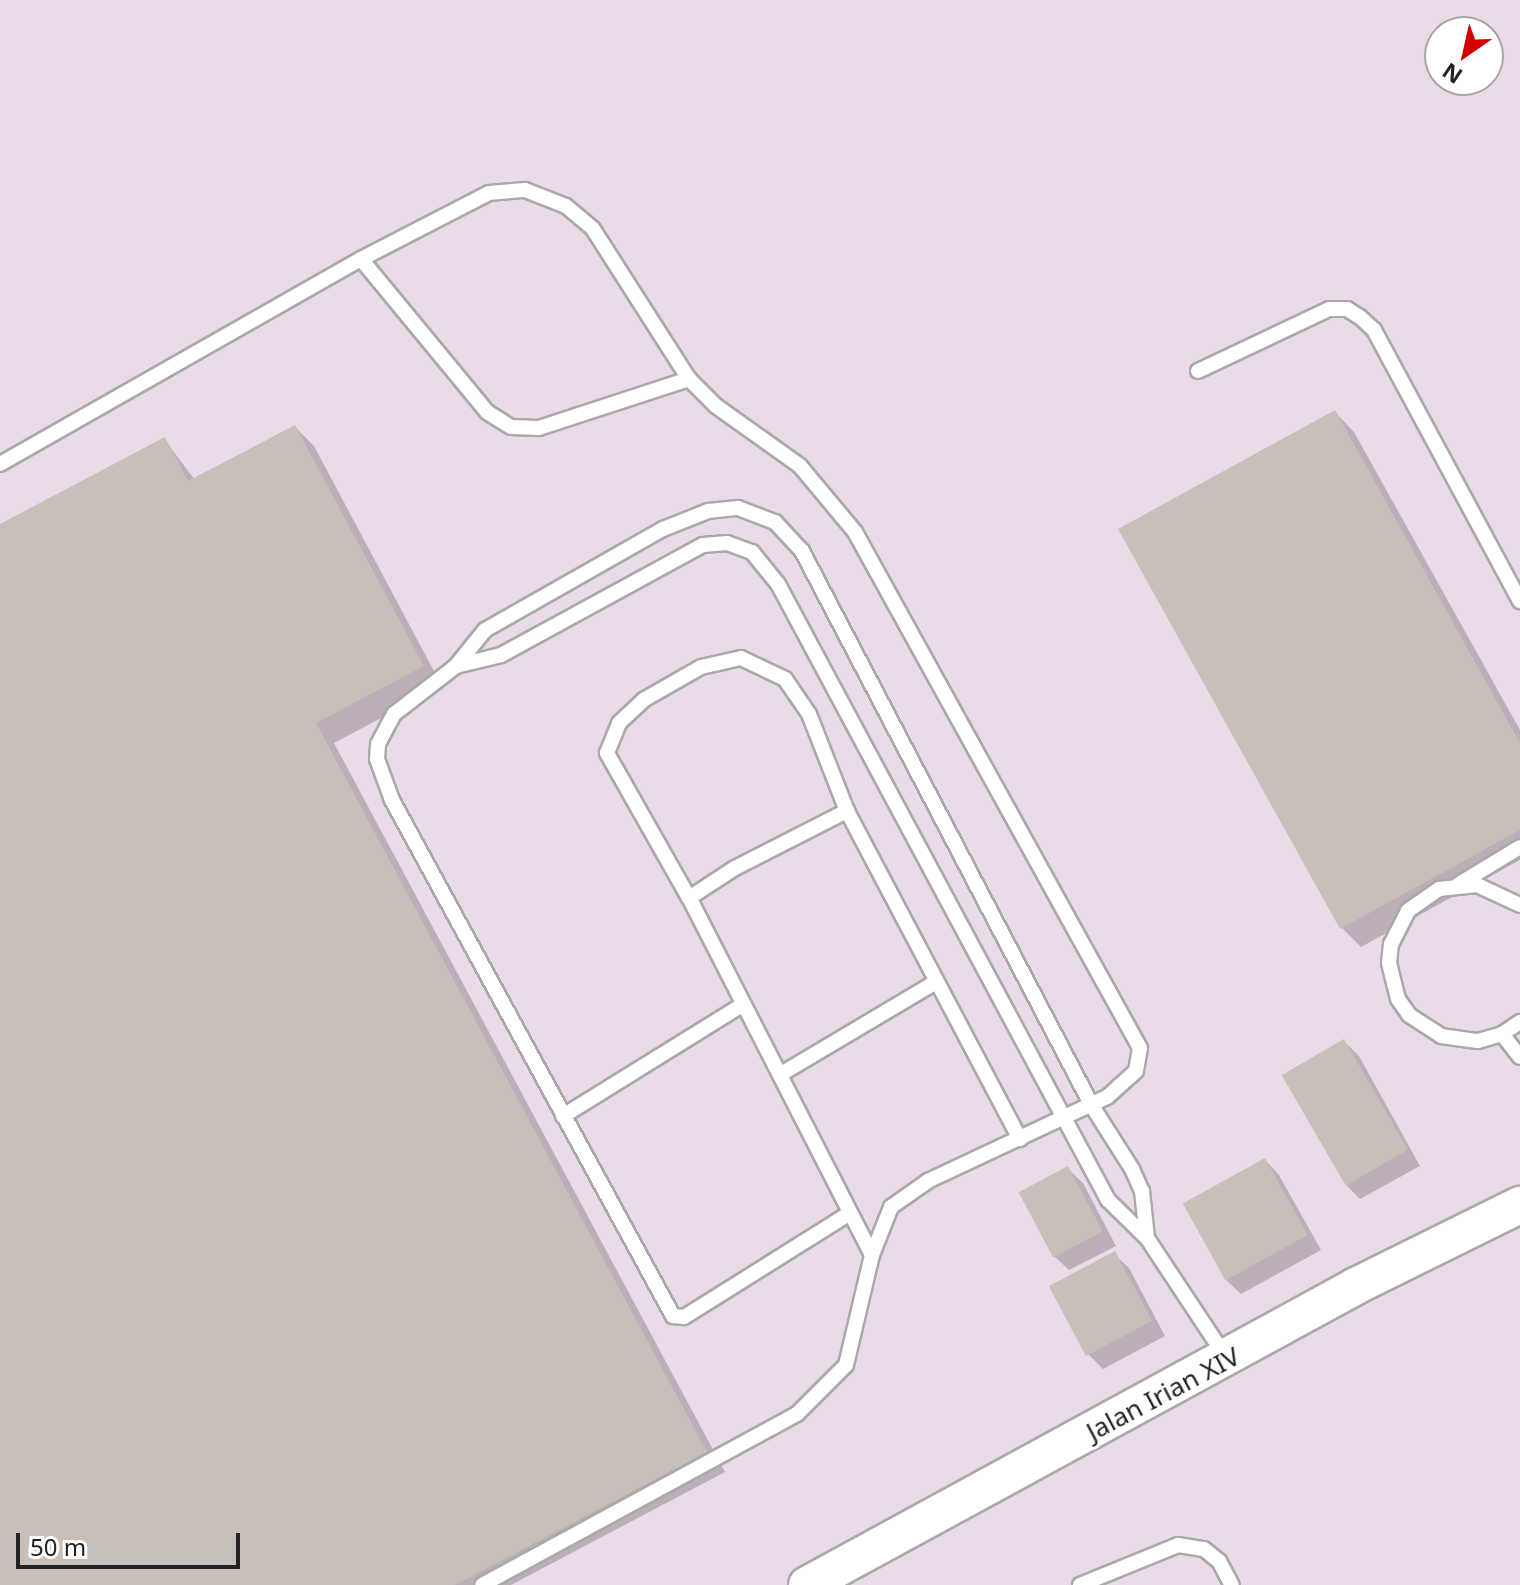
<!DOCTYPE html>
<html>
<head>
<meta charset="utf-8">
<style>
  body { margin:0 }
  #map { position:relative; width:1520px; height:1585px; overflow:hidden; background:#f2efe9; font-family:"Noto Sans",sans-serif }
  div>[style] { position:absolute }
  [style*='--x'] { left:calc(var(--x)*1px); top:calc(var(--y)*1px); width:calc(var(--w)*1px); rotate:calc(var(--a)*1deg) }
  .industrial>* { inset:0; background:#ebdbe8 }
  .shadow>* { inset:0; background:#0003 }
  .building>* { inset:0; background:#c7bfb8; transform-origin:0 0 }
  .roads { filter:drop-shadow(2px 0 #a9a9a9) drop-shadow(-2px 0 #a9a9a9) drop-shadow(0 2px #a9a9a9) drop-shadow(0 -2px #a9a9a9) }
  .service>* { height:14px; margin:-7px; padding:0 7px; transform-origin:7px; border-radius:7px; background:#fff }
  .tertiary>* { height:36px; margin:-18px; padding:0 18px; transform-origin:18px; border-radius:18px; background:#fff }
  span { translate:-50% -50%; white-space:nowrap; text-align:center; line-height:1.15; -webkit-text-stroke:6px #fff; paint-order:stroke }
  .street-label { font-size:26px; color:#222 }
  .north { position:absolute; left:1424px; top:16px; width:80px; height:80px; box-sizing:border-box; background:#fff; border:2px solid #a7a7a7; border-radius:50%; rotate:214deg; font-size:22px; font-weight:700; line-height:32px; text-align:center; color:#222 }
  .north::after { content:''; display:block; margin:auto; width:28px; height:36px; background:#d40000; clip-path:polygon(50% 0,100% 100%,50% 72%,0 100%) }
  .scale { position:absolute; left:16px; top:1533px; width:224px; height:36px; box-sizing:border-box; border:4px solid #222; border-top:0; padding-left:10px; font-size:24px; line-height:28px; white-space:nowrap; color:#222; -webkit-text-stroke:6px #fff; paint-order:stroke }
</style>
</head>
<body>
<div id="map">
  <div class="industrial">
    <div style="clip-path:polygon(evenodd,0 0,1520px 0,1520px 1585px,0 1585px,0 0,1440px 32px,1488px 32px,1488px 80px,1440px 80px,1440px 32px)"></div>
  </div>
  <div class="shadow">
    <div style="clip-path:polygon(1335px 412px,1354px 432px,1520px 730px,1520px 860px,1361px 947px,1342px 928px)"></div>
    <div style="clip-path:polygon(295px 427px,314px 446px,442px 686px,334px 743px,725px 1472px,511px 1585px,0 1585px,0 526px,164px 439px,195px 480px)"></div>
    <div style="clip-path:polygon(1344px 1041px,1359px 1056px,1420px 1166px,1360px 1199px,1345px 1184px)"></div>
    <div style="clip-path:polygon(1265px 1160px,1279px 1175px,1321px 1250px,1241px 1294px,1226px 1280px)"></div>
    <div style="clip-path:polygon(1068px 1169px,1083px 1183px,1116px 1246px,1069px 1270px,1054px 1256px)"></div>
    <div style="clip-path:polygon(1114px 1254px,1129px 1268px,1165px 1336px,1103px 1369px,1088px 1354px)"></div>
  </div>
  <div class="building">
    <div style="clip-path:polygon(1335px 410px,1520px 743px,1520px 830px,1340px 929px,1118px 529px)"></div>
    <div style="clip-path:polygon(295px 425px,424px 666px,316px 723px,707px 1452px,455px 1585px,0 1585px,0 524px,165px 437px,188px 481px)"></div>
    <div style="left:1344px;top:1039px;width:128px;height:72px;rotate:60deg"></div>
    <div style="left:1265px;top:1158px;width:88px;height:94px;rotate:61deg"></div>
    <div style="left:1068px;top:1166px;width:74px;height:56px;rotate:62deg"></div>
    <div style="left:1115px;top:1251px;width:79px;height:75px;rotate:62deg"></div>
  </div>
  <div class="roads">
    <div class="service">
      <div style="--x:361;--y:259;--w:198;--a:50.5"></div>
      <div style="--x:487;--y:412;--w:28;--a:32"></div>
      <div style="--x:511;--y:427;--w:28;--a:2"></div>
      <div style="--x:539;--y:428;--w:158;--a:-18.1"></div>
      <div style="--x:1198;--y:371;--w:145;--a:-25.3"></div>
      <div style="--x:1329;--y:309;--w:18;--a:0"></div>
      <div style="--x:1347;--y:309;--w:15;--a:32"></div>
      <div style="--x:1360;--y:317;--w:19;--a:43"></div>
      <div style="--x:1374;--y:330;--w:308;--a:61.7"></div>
      <div style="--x:0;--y:464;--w:415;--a:-29.6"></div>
      <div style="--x:361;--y:259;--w:144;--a:-27.3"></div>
      <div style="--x:489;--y:193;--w:36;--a:-5"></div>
      <div style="--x:525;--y:190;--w:44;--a:21.3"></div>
      <div style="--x:566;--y:206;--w:35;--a:40"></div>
      <div style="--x:593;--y:229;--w:178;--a:57.4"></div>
      <div style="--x:689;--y:379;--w:38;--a:45"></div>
      <div style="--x:716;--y:406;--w:103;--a:35.5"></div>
      <div style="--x:800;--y:466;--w:86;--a:50.2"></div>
      <div style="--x:855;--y:532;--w:589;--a:61.09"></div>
      <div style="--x:1140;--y:1048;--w:23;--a:100"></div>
      <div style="--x:1136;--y:1071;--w:39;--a:138"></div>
      <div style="--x:1107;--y:1097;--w:198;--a:154.9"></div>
      <div style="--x:928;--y:1181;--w:45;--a:144.9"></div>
      <div style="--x:891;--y:1207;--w:52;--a:111.6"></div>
      <div style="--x:872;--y:1255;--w:113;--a:103.3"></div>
      <div style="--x:846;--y:1365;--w:69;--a:135"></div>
      <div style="--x:797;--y:1414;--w:358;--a:151.5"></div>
      <div style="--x:456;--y:666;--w:46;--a:-13.7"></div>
      <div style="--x:501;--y:655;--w:230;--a:-28.6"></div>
      <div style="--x:703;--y:545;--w:24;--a:-5"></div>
      <div style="--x:727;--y:543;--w:27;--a:20"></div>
      <div style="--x:752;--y:552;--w:41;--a:50.9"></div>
      <div style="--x:778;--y:584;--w:699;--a:61.82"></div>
      <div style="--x:1108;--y:1200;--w:54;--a:44.3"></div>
      <div style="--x:1147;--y:1238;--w:141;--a:56.5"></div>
      <div style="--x:1459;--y:884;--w:71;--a:-31.2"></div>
      <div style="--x:689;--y:898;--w:167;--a:-119.5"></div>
      <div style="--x:607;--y:753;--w:32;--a:-68"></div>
      <div style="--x:619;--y:723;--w:35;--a:-43"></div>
      <div style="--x:645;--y:699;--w:64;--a:-29.7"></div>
      <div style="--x:701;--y:667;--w:41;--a:-12.7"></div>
      <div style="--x:741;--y:658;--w:49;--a:25.5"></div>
      <div style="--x:785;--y:679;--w:42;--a:55.6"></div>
      <div style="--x:809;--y:714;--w:104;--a:68.6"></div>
      <div style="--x:1520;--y:905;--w:47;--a:-155.1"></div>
      <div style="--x:1477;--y:885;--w:38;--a:174"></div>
      <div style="--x:1439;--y:889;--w:38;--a:145"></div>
      <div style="--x:1408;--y:911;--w:37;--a:117"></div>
      <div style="--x:1391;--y:944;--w:19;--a:96"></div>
      <div style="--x:1389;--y:963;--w:37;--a:76"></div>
      <div style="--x:1398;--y:999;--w:19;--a:55"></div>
      <div style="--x:1409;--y:1015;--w:38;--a:33"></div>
      <div style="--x:1441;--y:1036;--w:37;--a:8"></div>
      <div style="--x:1478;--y:1041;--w:25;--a:-16"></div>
      <div style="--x:1502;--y:1034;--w:22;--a:-34"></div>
      <div style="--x:1502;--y:1034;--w:29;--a:52"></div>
      <div style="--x:781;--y:1074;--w:178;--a:-30.7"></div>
      <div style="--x:563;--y:1116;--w:211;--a:-31.8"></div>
      <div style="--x:850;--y:1213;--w:196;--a:147.9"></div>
      <div style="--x:684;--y:1317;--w:11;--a:-175"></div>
      <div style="--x:673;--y:1316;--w:588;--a:-118.57"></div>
      <div style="--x:392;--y:800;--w:44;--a:-110.1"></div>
      <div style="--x:377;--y:759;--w:15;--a:-86"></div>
      <div style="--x:378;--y:744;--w:34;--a:-62"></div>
      <div style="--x:394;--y:714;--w:78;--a:-37.7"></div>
      <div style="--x:456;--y:666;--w:46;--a:-51.1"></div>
      <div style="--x:485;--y:630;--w:205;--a:-29.6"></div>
      <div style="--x:663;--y:529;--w:48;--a:-21.8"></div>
      <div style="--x:708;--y:511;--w:30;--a:-6"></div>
      <div style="--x:738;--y:508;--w:40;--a:21"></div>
      <div style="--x:775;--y:522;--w:40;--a:47"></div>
      <div style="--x:802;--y:551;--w:626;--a:62.41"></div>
      <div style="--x:1092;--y:1106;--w:75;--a:57.6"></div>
      <div style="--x:1132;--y:1169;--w:24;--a:66"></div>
      <div style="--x:1142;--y:1191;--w:47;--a:83.9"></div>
      <div style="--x:872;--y:1255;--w:401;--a:-117.1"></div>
      <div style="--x:689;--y:898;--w:55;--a:-33.1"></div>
      <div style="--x:735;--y:868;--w:126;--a:-27"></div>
      <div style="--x:847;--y:811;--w:371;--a:62.2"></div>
      <div style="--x:1080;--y:1585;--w:106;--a:-22.2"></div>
      <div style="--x:1178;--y:1545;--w:26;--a:9"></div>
      <div style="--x:1204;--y:1549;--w:19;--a:39"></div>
      <div style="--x:1219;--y:1561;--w:27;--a:62"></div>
    </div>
    <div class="tertiary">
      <div style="--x:807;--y:1585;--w:625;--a:-28.57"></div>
      <div style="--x:1356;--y:1286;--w:183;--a:-26.3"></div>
    </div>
  </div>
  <div class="street-label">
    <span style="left:1163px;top:1394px;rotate:-28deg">Jalan Irian XIV</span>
  </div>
  <div class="north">N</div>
  <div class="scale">50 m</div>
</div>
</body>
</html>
